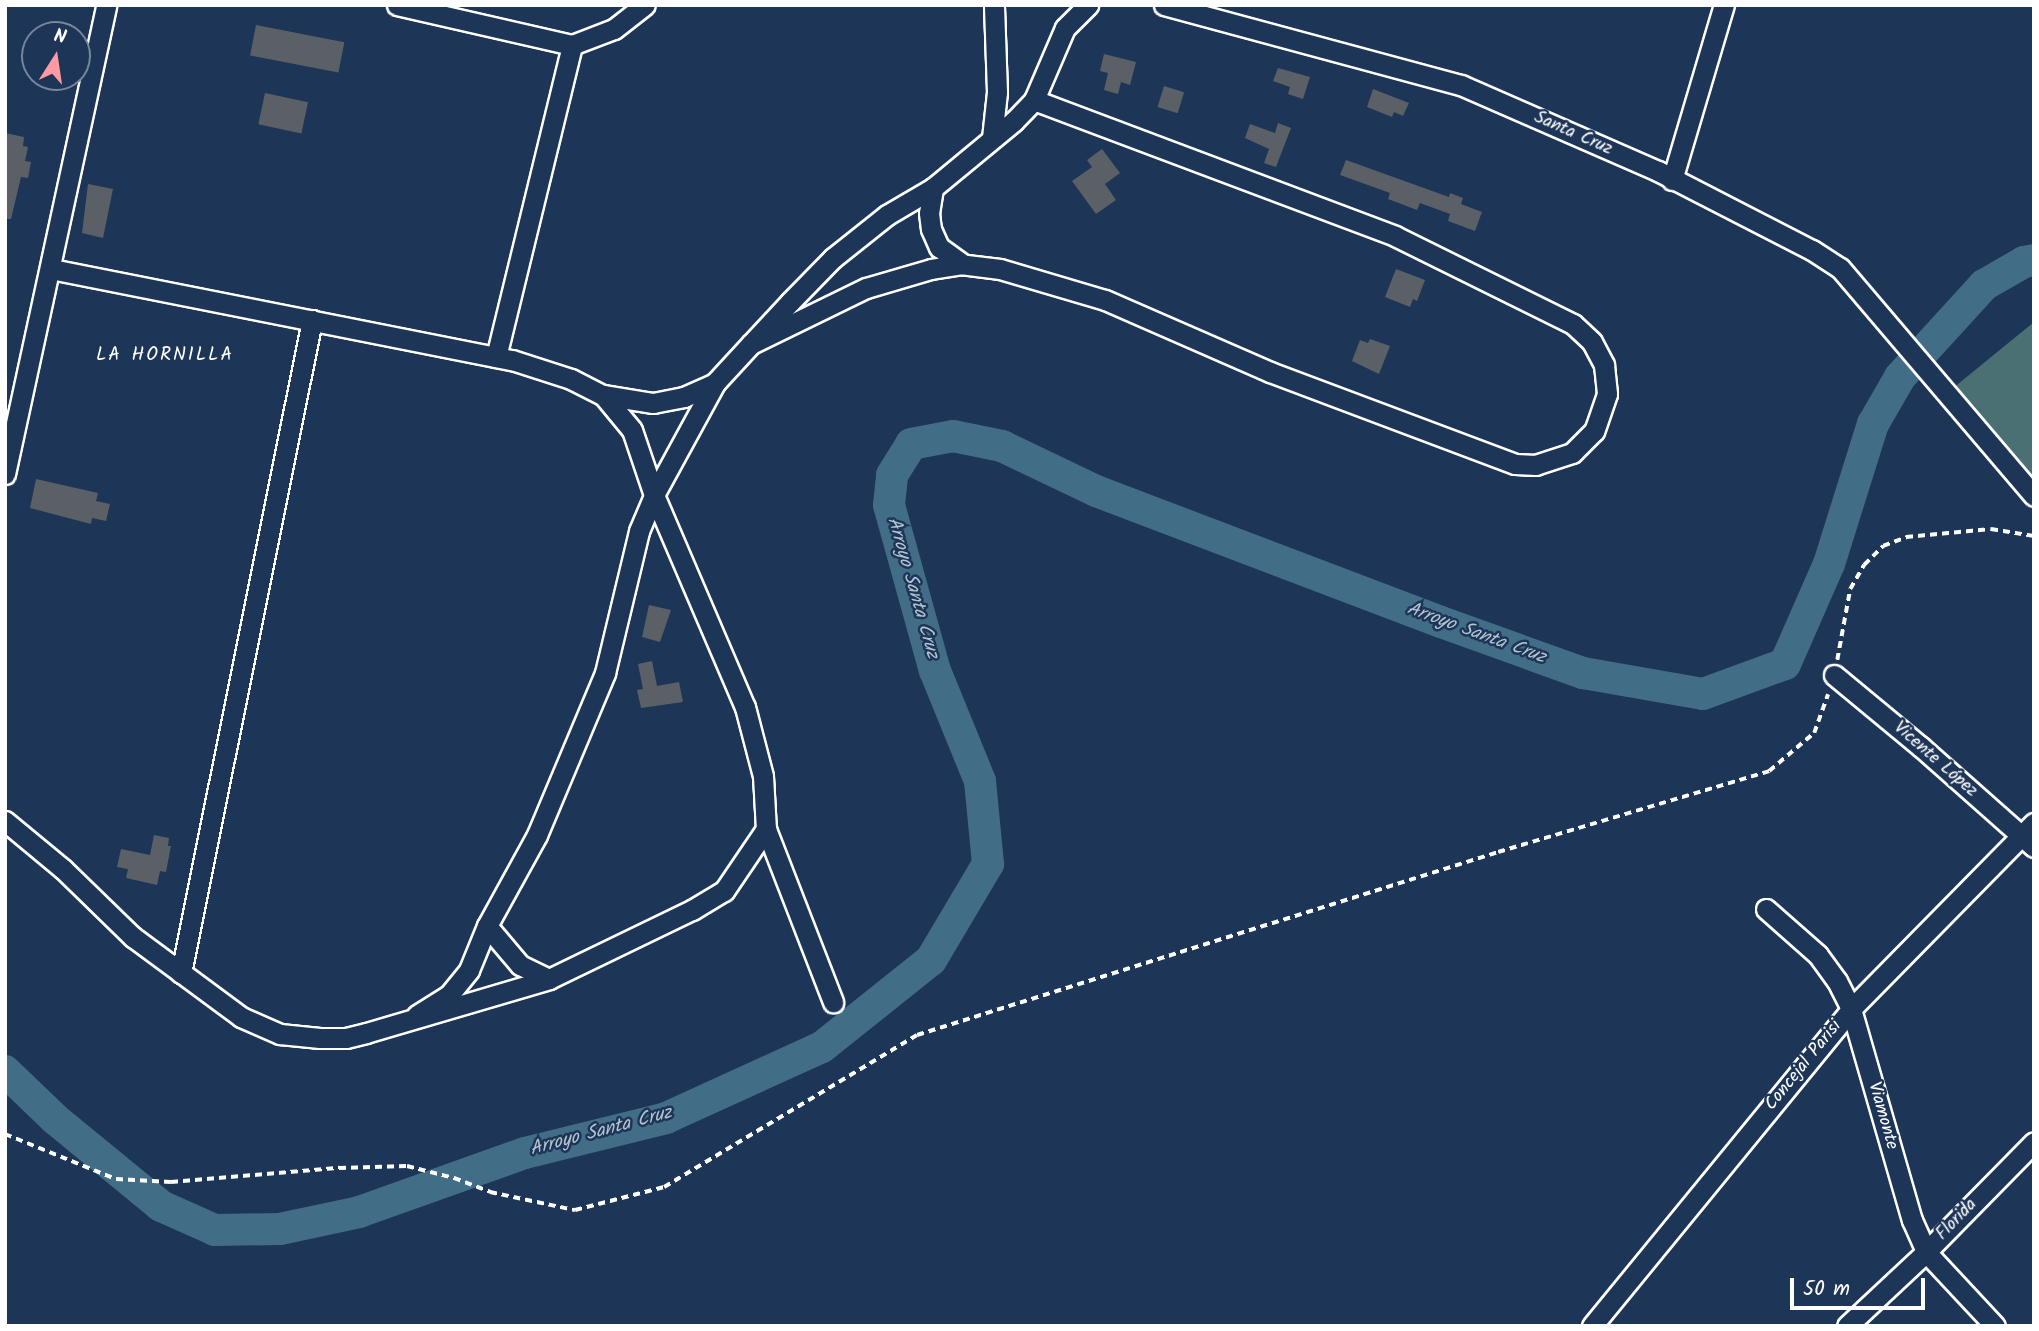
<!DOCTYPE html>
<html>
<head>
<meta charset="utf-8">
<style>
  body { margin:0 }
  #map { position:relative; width:2039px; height:1331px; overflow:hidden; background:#1d3557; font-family:Kalam,sans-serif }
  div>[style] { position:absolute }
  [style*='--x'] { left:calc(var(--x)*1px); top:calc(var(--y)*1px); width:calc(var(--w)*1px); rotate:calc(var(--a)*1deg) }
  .green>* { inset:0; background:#4a7073 }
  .river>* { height:32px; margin:-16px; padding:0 16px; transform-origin:16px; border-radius:16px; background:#416d87 }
  .building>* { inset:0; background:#5b6066; transform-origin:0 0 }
  .path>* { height:3.5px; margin-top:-1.75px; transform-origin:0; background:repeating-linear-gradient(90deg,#fff 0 7px,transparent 0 12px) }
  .roads { filter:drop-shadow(2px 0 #fff) drop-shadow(-2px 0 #fff) drop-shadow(0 2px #fff) drop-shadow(0 -2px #fff) }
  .minor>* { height:19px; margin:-9.5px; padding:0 9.5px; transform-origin:9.5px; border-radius:9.5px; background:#1d3557 }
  span { translate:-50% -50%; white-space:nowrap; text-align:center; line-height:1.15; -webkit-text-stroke:5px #1d3557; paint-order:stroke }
  .street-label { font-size:18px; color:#fff }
  .neighbourhood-label { font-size:19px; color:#fff; letter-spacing:2px }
  .water-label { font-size:19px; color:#b3c5cf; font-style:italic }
  .frame { position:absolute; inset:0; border:7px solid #fff; pointer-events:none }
  .north { position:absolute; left:21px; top:21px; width:70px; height:70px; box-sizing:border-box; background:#1d3557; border:2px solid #77869a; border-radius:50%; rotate:12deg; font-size:19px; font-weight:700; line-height:28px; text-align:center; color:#fff }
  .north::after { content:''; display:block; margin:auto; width:24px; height:32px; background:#ff9aa2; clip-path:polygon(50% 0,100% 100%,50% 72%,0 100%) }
  .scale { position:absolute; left:1790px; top:1278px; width:135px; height:32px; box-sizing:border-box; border:4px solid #fff; border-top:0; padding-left:9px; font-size:21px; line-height:24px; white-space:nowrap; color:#fff; -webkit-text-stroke:5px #1d3557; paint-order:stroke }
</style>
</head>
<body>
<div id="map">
  <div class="green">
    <div style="clip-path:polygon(2034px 322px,2034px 496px,1947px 393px)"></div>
  </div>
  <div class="river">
    <div style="--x:5;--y:1071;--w:69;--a:43.8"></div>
    <div style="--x:55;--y:1119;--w:137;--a:39.4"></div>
    <div style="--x:161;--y:1206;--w:59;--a:24"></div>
    <div style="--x:215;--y:1230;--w:65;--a:-0.9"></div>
    <div style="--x:280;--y:1229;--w:81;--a:-12.1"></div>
    <div style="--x:359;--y:1212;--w:176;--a:-19.6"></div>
    <div style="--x:525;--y:1153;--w:145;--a:-13.9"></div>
    <div style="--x:666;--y:1118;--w:171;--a:-24.5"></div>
    <div style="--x:822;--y:1047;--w:139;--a:-38.6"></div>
    <div style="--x:931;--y:960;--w:112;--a:-59.3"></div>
    <div style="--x:988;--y:864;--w:83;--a:-95.5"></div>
    <div style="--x:980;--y:781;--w:119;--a:-112.2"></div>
    <div style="--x:935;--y:671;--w:172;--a:-105.5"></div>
    <div style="--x:889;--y:505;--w:30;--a:-84"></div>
    <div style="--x:892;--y:475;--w:36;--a:-58"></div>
    <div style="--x:911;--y:444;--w:43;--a:-10.8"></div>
    <div style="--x:953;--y:436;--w:50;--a:11.5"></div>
    <div style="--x:1002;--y:446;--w:104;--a:25.6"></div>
    <div style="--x:1096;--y:491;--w:369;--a:20.8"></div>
    <div style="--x:1441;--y:622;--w:151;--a:19.8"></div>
    <div style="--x:1583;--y:673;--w:122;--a:9.9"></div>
    <div style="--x:1703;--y:694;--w:87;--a:-20.1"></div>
    <div style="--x:1785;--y:664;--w:109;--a:-66.3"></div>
    <div style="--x:1829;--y:564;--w:147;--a:-72.6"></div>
    <div style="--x:1873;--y:424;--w:54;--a:-60.1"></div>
    <div style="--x:1900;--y:377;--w:125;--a:-47.6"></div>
    <div style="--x:1984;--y:285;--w:46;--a:-29.9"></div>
    <div style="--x:2024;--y:262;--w:10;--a:-11"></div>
  </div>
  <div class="building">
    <div style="left:256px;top:25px;width:90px;height:31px;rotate:11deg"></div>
    <div style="clip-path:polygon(1104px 54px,1136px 62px,1130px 85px,1121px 82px,1118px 94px,1104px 90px,1108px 73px,1100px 71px)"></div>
    <div style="clip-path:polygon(1278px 68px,1310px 77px,1303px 99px,1288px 94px,1290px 87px,1273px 81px)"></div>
    <div style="left:1164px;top:86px;width:21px;height:22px;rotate:17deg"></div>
    <div style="clip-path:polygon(1373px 89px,1409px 103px,1403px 116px,1394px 112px,1392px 117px,1367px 107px)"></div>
    <div style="left:265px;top:93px;width:44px;height:32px;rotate:12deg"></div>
    <div style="clip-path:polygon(1278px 123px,1291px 128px,1276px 167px,1264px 163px,1269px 149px,1245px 138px,1250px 124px,1275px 133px)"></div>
    <div style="clip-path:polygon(5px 133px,24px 137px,23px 146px,28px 147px,25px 161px,31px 162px,28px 178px,21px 177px,11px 219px,5px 219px)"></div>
    <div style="clip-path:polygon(1102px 149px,1120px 173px,1105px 184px,1116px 200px,1096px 214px,1072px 181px,1092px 167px,1087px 160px)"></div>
    <div style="clip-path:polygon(1346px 160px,1449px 197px,1450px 193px,1463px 198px,1461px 204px,1482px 212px,1475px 231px,1448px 221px,1450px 214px,1420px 203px,1417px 210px,1388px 199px,1390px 193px,1340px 175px)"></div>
    <div style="clip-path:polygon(88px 184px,113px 189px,103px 238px,82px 233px)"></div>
    <div style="clip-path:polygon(1396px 269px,1425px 280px,1417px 301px,1413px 299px,1410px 307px,1385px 297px)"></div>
    <div style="clip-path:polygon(1370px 339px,1390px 346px,1379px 374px,1352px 361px,1360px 340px,1368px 343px)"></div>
    <div style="clip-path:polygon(36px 479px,98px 493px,96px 501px,110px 504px,106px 521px,92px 518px,91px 524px,30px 508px)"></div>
    <div style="clip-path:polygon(649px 605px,671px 610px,660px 642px,642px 637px)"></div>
    <div style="clip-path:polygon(652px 661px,657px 686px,679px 682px,683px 702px,641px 708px,637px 690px,643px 689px,638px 664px)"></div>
    <div style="clip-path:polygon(154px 835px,169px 838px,168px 846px,171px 846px,166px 872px,160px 871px,157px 885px,126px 878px,128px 869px,117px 867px,121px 849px,150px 855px)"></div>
  </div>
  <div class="path">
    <div style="--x:1837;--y:660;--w:72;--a:-79.6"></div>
    <div style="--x:1850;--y:589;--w:28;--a:-60"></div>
    <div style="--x:1864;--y:565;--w:27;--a:-45"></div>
    <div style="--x:1883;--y:546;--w:25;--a:-21"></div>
    <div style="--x:1906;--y:537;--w:85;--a:-5.4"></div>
    <div style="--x:1991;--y:529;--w:44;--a:9.2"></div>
    <div style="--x:5;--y:1134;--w:120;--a:22.1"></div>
    <div style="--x:116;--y:1179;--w:55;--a:3.1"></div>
    <div style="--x:171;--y:1182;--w:169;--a:-4.8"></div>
    <div style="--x:339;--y:1168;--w:68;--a:-1.7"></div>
    <div style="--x:407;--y:1166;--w:49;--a:14.3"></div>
    <div style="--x:454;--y:1178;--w:39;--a:21"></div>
    <div style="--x:490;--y:1192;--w:87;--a:12"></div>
    <div style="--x:575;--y:1210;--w:92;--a:-14.5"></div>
    <div style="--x:664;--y:1187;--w:295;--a:-31"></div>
    <div style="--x:917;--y:1035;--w:609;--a:-17.48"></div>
    <div style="--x:1498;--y:852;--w:283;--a:-16.6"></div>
    <div style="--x:1769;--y:771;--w:59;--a:-40.2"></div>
    <div style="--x:1814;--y:733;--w:41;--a:-70.3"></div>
  </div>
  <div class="roads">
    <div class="minor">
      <div style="--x:397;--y:5;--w:180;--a:12.9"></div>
      <div style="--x:1164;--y:5;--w:308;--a:15.1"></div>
      <div style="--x:1461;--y:85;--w:215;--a:23.6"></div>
      <div style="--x:1658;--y:171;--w:173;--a:27.2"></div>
      <div style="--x:1812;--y:250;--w:33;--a:33"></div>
      <div style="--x:1840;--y:268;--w:299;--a:49.6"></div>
      <div style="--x:1034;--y:100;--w:78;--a:-66.7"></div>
      <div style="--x:1065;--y:28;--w:33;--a:-45"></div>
      <div style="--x:992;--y:138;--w:46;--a:-83.8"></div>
      <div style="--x:997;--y:92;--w:87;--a:-92"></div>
      <div style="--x:1672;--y:180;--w:183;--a:-73.5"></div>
      <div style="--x:933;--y:188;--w:25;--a:99"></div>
      <div style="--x:929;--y:213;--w:16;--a:83"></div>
      <div style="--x:931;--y:229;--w:20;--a:66"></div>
      <div style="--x:939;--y:247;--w:29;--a:36"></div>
      <div style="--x:51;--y:269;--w:470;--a:11.2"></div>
      <div style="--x:512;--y:360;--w:62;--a:17.9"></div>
      <div style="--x:571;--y:379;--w:36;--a:27"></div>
      <div style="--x:603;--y:395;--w:45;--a:50.4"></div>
      <div style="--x:632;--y:430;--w:69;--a:71.3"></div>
      <div style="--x:654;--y:495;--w:231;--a:66.8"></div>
      <div style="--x:745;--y:707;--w:71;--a:75.4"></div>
      <div style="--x:763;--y:776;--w:53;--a:86.8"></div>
      <div style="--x:766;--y:829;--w:186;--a:68.8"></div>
      <div style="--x:496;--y:357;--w:321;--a:-76.3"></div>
      <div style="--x:572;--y:45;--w:45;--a:-20.9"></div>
      <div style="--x:614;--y:29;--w:39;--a:-38"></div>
      <div style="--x:603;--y:395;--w:51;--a:9.1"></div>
      <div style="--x:653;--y:403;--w:32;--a:-11"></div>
      <div style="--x:684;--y:397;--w:34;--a:-24"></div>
      <div style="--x:5;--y:474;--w:480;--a:-77.8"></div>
      <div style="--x:1834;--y:675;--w:113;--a:39.6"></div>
      <div style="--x:1921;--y:747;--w:151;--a:41.5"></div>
      <div style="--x:5;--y:821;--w:75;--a:39.6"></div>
      <div style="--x:63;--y:869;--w:98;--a:44.2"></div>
      <div style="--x:133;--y:937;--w:134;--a:36.5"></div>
      <div style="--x:241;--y:1017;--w:43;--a:23.6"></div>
      <div style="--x:280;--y:1034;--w:40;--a:5.7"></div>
      <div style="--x:320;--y:1038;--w:26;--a:0"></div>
      <div style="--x:346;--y:1038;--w:21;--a:-14"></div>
      <div style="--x:366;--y:1033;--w:191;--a:-16.4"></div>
      <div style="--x:549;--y:979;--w:159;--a:-25.8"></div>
      <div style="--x:692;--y:910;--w:37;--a:-31"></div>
      <div style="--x:724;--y:891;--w:75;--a:-55.9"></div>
      <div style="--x:1766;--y:909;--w:69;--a:41.5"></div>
      <div style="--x:1818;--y:955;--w:32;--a:54"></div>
      <div style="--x:1837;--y:981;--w:31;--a:63"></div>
      <div style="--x:1851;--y:1009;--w:220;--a:73.9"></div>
      <div style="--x:1912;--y:1220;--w:35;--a:66"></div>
      <div style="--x:1926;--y:1252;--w:101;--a:47"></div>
      <div style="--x:487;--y:926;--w:51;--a:49.8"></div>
      <div style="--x:520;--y:965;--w:32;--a:26"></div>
      <div style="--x:181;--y:973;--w:666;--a:-78.66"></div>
      <div style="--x:417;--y:1015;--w:38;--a:-32"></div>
      <div style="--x:449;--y:995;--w:32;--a:-51"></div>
      <div style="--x:469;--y:970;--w:48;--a:-67.8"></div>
      <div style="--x:487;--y:926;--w:104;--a:-61.2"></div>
      <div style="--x:537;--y:835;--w:176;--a:-67.2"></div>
      <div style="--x:605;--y:673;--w:146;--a:-76.5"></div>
      <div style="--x:639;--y:531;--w:39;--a:-67"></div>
      <div style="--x:654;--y:495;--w:128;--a:-61.4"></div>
      <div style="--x:715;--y:383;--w:53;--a:-47.3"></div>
      <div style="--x:751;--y:344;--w:57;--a:-47.1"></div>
      <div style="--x:790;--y:302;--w:62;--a:-45.7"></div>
      <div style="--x:833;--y:258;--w:69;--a:-38.5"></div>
      <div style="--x:887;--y:215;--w:53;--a:-30.4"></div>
      <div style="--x:933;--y:188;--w:105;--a:-39.6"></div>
      <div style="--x:1014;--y:121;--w:29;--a:-46"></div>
      <div style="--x:1034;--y:100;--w:386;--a:20.6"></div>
      <div style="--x:1395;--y:236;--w:199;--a:26.3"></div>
      <div style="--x:1573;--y:324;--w:26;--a:43"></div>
      <div style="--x:1592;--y:342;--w:26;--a:62"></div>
      <div style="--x:1604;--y:365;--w:29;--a:84"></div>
      <div style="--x:1607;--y:394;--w:39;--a:109"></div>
      <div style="--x:1594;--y:431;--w:31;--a:135"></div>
      <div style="--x:1572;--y:453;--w:38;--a:162"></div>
      <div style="--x:1536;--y:465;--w:21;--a:-177"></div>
      <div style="--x:1515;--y:464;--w:262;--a:-159.4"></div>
      <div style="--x:1270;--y:372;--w:180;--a:-156.4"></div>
      <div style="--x:1105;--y:300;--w:109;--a:-163.6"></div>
      <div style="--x:1000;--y:269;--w:38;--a:-173"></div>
      <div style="--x:962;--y:264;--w:31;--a:171"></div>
      <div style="--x:931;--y:269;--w:68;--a:163.7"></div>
      <div style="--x:866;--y:288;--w:128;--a:154"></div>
      <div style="--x:1592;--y:1326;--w:409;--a:-50.7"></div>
      <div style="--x:1851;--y:1009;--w:261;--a:-45.5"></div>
      <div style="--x:1847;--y:1326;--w:108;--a:-43.1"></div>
      <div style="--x:1926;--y:1252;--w:154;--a:-45.5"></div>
    </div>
  </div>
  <div class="street-label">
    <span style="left:1573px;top:134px;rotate:24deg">Santa Cruz</span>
    <span style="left:1935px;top:760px;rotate:41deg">Vicente López</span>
    <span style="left:1804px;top:1066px;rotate:-51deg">Concejal Parisi</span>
    <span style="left:1882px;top:1116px;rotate:74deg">Viamonte</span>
    <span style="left:1957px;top:1220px;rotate:-46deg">Florida</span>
  </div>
  <div class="neighbourhood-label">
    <span style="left:165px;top:356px">LA HORNILLA</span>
  </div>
  <div class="water-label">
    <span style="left:912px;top:588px;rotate:74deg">Arroyo Santa Cruz</span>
    <span style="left:1476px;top:634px;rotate:20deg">Arroyo Santa Cruz</span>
    <span style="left:601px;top:1132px;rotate:-15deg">Arroyo Santa Cruz</span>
  </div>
  <div class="frame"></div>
  <div class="north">N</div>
  <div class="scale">50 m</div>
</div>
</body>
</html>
